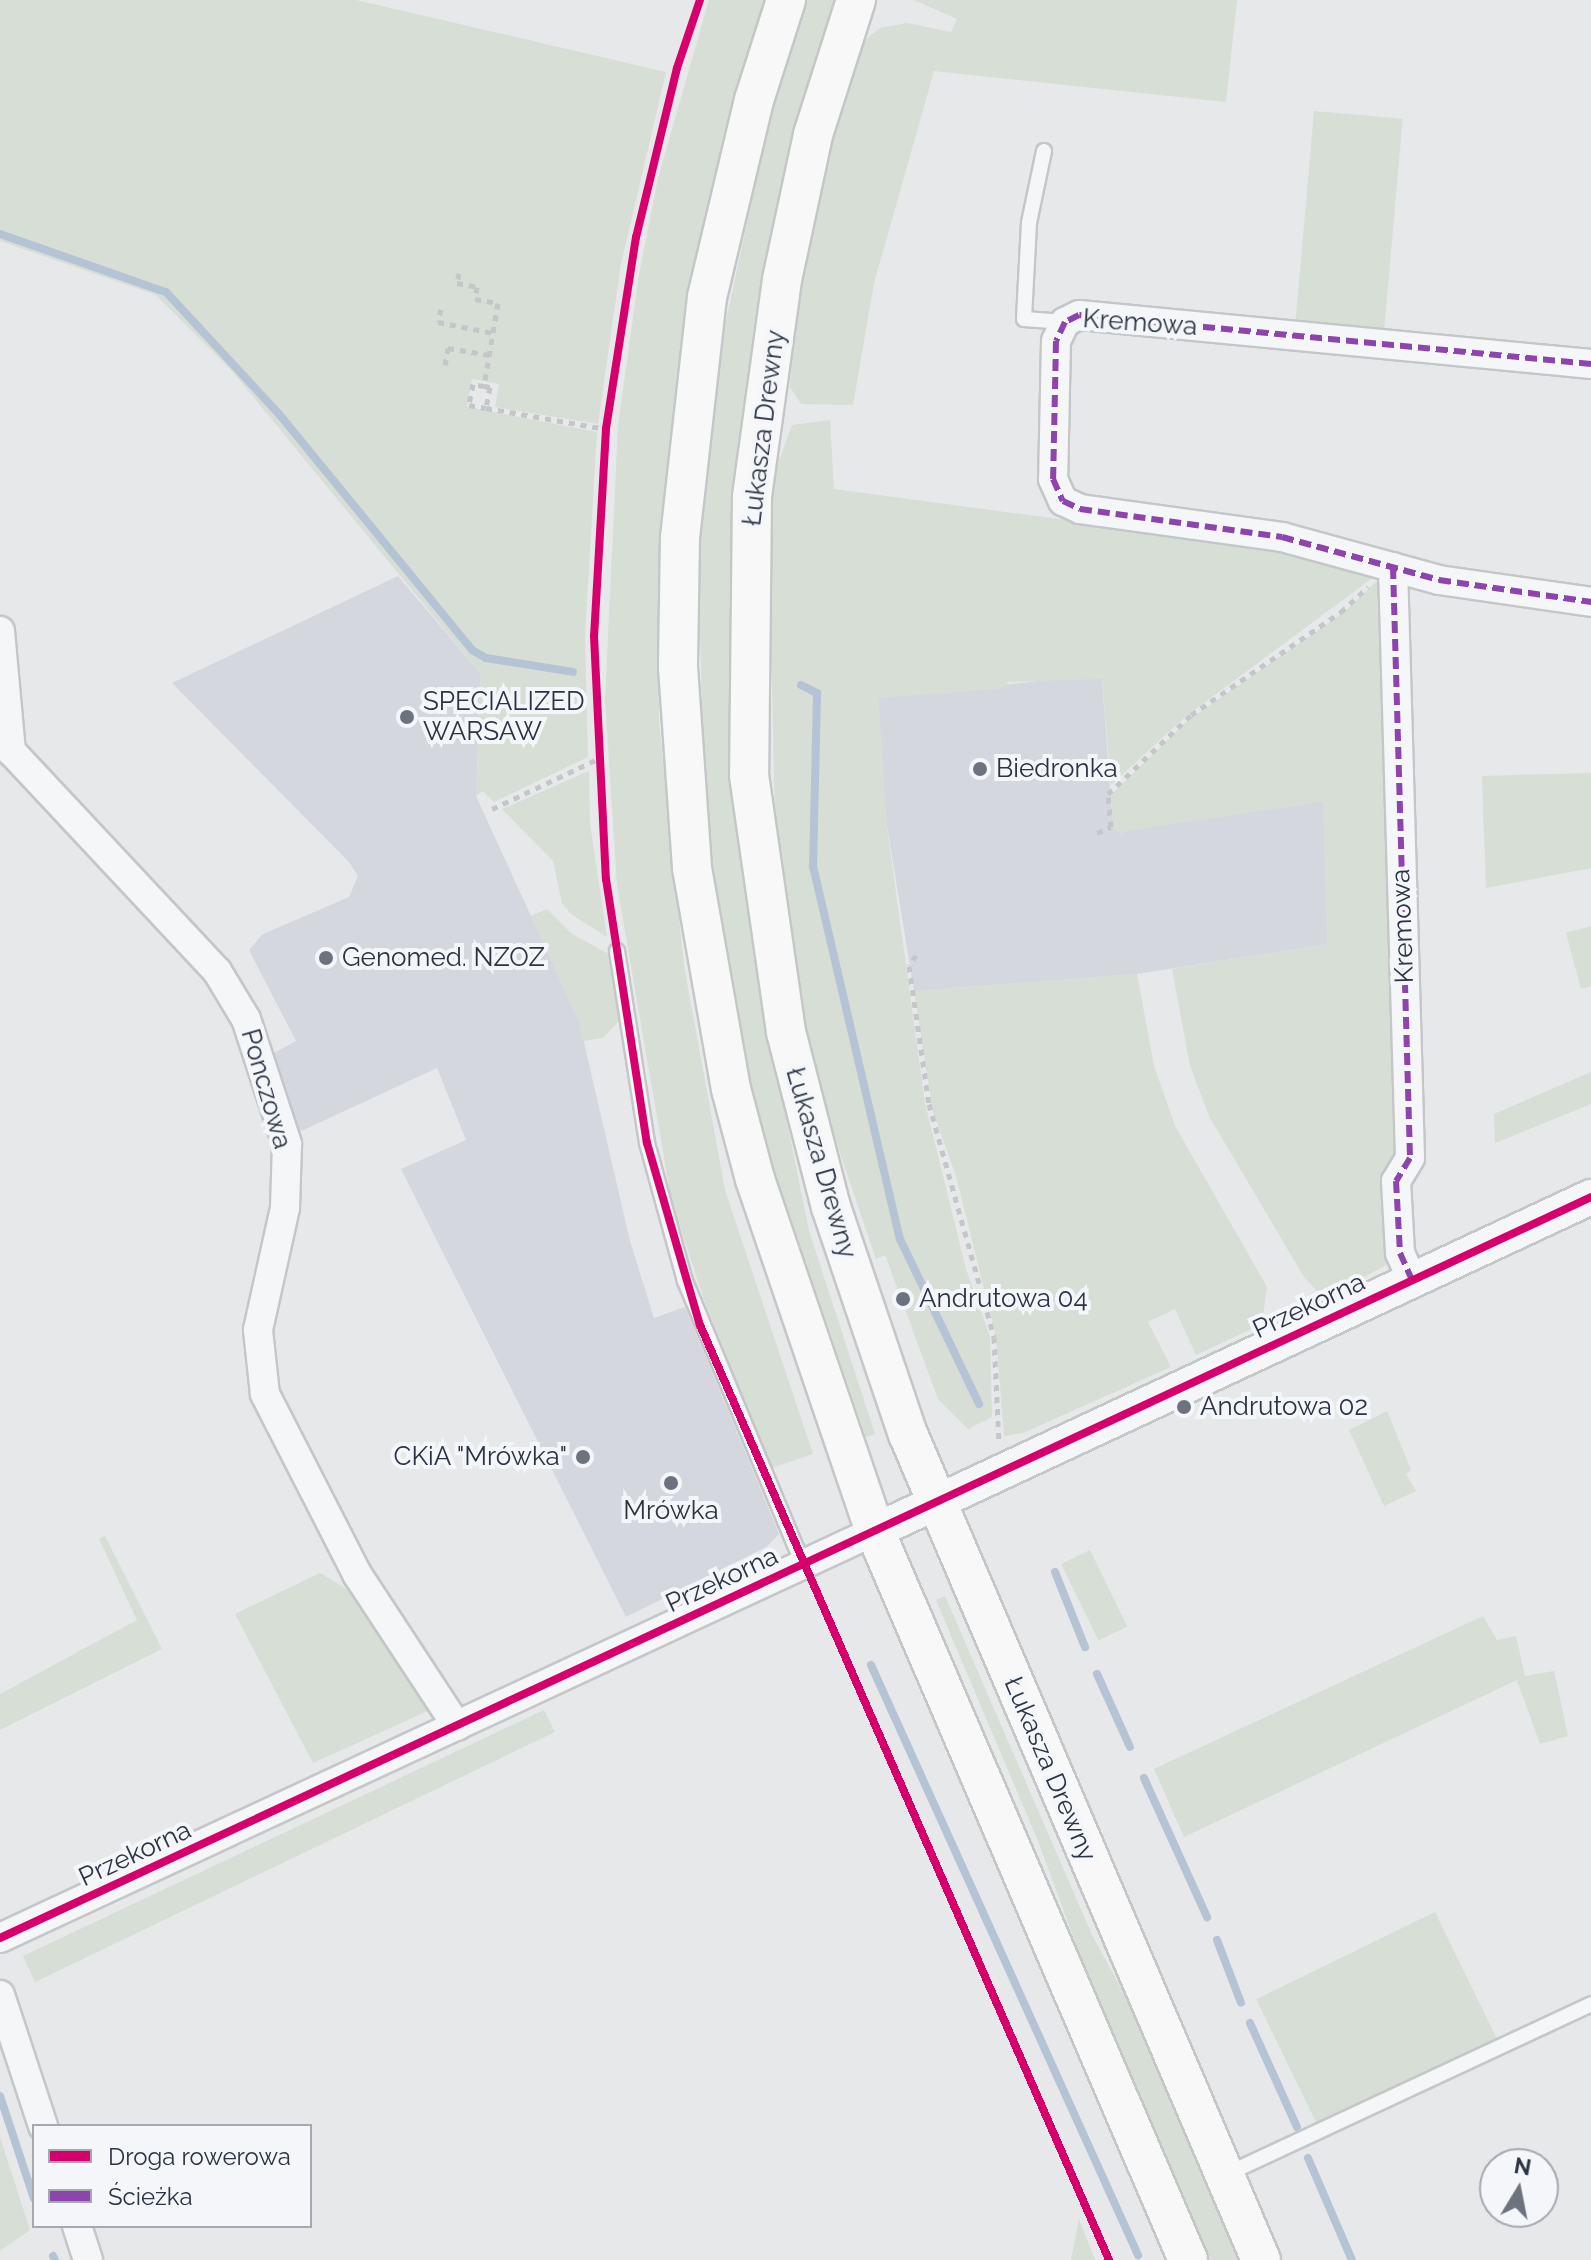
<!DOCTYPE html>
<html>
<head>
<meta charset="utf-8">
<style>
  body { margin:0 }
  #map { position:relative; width:1591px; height:2260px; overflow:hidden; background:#e6e8ea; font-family:Raleway,sans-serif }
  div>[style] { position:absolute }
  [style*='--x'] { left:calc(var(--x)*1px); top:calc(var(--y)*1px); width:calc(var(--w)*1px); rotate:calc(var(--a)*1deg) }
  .built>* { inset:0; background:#d4d7dd }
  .green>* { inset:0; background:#d6ded6; transform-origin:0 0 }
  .stream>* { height:8px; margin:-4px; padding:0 4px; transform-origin:4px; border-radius:4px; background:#b4c4d5 }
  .path>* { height:5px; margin-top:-2.5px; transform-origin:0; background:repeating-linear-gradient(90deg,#c5c6ca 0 6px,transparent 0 12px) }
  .roads { filter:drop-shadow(2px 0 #c4c6c8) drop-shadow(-2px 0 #c4c6c8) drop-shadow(0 2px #c4c6c8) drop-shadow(0 -2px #c4c6c8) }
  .service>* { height:14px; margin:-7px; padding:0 7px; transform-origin:7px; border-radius:7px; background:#f5f6f7 }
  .minor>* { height:28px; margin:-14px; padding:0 14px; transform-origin:14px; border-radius:14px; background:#f5f6f7 }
  .tertiary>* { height:34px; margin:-17px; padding:0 17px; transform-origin:17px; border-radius:17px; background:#f5f6f7 }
  .secondary>* { height:38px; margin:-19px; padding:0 19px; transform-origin:19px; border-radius:19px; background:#f8f8f8 }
  .quiet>* { height:6px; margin-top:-3px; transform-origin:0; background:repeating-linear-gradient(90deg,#8e44ad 0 12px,transparent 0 18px) }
  .cycleway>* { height:8px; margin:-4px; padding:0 4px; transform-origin:4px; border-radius:4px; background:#d6006c }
  .dots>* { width:22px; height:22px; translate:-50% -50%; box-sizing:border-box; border:4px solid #f4f6f9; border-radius:50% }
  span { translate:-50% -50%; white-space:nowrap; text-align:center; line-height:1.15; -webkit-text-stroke:8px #f4f6f9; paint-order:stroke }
  .street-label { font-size:26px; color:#2b3445 }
  .poi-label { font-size:26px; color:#2b3445 }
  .left { translate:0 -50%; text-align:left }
  .right { translate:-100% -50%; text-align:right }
  .legend { position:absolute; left:32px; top:2124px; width:280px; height:104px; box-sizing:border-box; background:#f4f6f9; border:2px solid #a4a8b1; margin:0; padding:10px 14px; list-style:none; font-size:24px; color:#2b3445 }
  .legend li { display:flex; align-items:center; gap:16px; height:40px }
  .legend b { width:40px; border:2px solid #a4a8b1 }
  .north { position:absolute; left:1479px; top:2148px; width:80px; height:80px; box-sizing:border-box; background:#f4f6f9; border:2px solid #a4a8b1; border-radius:50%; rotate:10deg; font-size:22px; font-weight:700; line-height:32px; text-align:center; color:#2b3445 }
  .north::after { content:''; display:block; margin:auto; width:28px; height:36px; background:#6c737f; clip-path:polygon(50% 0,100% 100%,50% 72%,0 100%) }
</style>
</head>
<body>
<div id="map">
  <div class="built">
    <div style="clip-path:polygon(398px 576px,481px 674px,476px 796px,579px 1021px,630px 1241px,654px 1318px,685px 1307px,779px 1534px,766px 1547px,626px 1617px,401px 1169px,466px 1140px,437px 1068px,297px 1133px,272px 1054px,296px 1041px,249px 950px,263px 934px,349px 897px,358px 876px,349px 862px,172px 683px)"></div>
    <div style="clip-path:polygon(1078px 677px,1102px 679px,1113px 828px,1123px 835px,1123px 831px,1323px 801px,1328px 944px,1137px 974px,914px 991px,886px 820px,878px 698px)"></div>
  </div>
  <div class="green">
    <div style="clip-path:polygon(0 0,356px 0,666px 72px,621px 264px,598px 424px,495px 407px,499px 384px,472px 379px,467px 407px,597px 432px,585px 636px,588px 757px,494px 802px,483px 791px,476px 796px,481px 674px,232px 371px,156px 295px,0 241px)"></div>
    <div style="clip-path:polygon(709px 0,767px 0,709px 205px,682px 335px,658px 570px,659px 722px,684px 966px,725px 1190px,813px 1454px,771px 1468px,703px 1297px,671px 1198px,617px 885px,605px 699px,618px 426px,639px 275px,658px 178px)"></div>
    <div style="clip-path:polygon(805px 0,839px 0,815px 64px,760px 302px,739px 452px,729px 609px,733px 766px,743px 873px,776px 1068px,809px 1231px,875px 1434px,866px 1437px,786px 1203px,760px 1144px,719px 916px,703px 766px,699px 577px,706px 446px,721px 344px,779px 75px)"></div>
    <div style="clip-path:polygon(914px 0,1237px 0,1226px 102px,934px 71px,874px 283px,853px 405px,801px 404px,790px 387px,792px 338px,815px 203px,860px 44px,880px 28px,907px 23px,951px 32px,957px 19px)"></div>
    <div style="left:1314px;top:111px;width:89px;height:214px;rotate:5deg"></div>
    <div style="clip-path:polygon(830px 420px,834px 489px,1297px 551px,1379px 573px,1185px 717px,1111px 785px,1102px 679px,1008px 682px,1001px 689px,878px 698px,886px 820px,925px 1103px,966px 1269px,990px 1337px,992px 1417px,968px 1429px,938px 1399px,905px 1309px,910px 1307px,904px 1288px,898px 1290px,885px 1255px,876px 1259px,816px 1082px,790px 945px,775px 822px,768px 491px,792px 425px)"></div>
    <div style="clip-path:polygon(1378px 580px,1397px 1144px,1389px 1183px,1396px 1260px,1324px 1298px,1304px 1277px,1210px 1118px,1190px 1066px,1172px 969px,1327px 944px,1323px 802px,1124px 831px,1123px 836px,1113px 828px,1111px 795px,1187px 721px,1343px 613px)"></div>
    <div style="clip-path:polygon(589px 771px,590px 824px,607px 937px,571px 914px,562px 903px,553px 861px,502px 809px)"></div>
    <div style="clip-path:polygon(1591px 773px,1591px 868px,1486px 888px,1482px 776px)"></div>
    <div style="clip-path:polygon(547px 909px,572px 934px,609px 954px,619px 1021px,603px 1038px,583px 1041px,579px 1021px,531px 916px)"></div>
    <div style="clip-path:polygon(1591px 926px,1591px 986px,1581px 989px,1566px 933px)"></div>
    <div style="clip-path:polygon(1137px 974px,1154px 1066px,1175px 1126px,1267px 1287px,1262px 1324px,1196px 1355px,1175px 1309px,1148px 1322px,1171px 1367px,1023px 1433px,1004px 1436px,996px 1336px,956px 1176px,933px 1112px,914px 991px)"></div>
    <div style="clip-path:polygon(1591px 1072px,1591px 1104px,1495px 1143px,1494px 1114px)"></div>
    <div style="clip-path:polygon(1387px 1411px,1411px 1470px,1406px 1474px,1416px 1491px,1384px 1506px,1349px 1430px)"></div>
    <div style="clip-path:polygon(105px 1536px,162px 1649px,0 1730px,0 1694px,137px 1620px,99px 1539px)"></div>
    <div style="left:1090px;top:1550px;width:85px;height:32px;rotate:64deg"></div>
    <div style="clip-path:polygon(320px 1573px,355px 1594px,430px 1710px,313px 1763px,235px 1614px)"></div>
    <div style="clip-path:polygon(945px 1596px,1093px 1937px,1154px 2048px,1247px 2260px,1211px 2260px,1092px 1988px,1038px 1841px,936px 1600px)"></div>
    <div style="clip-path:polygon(1483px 1616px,1497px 1640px,1516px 1636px,1525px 1676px,1554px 1671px,1568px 1736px,1540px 1744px,1517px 1680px,1184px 1837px,1154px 1769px)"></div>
    <div style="clip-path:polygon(544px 1710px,555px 1732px,35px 1982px,23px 1956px)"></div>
    <div style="left:1435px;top:1912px;width:141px;height:199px;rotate:64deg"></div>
    <div style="clip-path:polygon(0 2137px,30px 2230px,0 2251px)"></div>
    <div style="clip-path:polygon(1079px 2219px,1095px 2260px,1071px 2260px)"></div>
  </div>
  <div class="stream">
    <div style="--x:0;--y:234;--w:176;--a:19.3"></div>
    <div style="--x:166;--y:292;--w:166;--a:47.2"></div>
    <div style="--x:279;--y:414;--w:305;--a:50.7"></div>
    <div style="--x:472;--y:650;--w:16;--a:30"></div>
    <div style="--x:486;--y:658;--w:88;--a:9.1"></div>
    <div style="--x:801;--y:685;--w:18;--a:27"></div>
    <div style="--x:817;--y:693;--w:173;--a:91.3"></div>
    <div style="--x:813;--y:866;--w:383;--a:76.9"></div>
    <div style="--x:900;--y:1239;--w:183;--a:64.4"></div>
    <div style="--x:1055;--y:1572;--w:81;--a:68.2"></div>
    <div style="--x:871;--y:1665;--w:648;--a:65.65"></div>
    <div style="--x:1097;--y:1674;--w:80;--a:65.7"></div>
    <div style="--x:1144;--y:1778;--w:153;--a:65.6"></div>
    <div style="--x:1217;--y:1940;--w:67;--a:69.1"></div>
    <div style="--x:1250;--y:2023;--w:114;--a:65.7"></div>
    <div style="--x:0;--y:2096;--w:108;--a:71.7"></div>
    <div style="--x:1308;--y:2158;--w:111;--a:66.7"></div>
    <div style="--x:53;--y:2256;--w:4;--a:63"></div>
  </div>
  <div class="path">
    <div style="--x:459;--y:273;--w:10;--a:101"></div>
    <div style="--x:457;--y:283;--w:20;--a:11"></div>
    <div style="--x:477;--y:287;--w:12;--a:99"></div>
    <div style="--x:475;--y:299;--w:23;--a:10"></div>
    <div style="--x:498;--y:303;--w:84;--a:99.6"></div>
    <div style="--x:484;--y:386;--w:6;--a:9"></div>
    <div style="--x:490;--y:387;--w:21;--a:101"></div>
    <div style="--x:486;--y:408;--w:122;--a:9.9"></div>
    <div style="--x:441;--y:309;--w:13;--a:103"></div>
    <div style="--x:438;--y:322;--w:56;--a:11.3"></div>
    <div style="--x:445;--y:365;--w:17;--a:-80"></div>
    <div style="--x:448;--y:348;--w:42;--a:9.7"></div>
    <div style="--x:484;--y:386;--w:11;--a:-170"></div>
    <div style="--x:473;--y:384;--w:21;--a:101"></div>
    <div style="--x:469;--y:405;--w:17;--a:10"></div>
    <div style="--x:492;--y:809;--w:119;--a:-25.3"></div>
    <div style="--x:1097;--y:833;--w:15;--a:-23"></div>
    <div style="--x:1111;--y:827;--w:33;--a:-95"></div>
    <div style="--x:1108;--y:794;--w:115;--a:-43.6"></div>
    <div style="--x:1191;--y:715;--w:182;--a:-34.5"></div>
    <div style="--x:1341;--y:612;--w:37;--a:-43"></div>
    <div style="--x:916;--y:955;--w:13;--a:122"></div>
    <div style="--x:909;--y:966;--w:139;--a:81.8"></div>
    <div style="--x:929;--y:1104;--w:242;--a:74.4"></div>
    <div style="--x:994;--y:1337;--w:105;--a:87.3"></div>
  </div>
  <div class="roads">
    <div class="service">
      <div style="--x:1044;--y:151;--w:74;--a:101.8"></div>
      <div style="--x:1029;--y:223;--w:96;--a:93"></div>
      <div style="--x:1024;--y:319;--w:41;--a:4.2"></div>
      <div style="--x:617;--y:951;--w:194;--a:81.1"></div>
      <div style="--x:647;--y:1143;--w:143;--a:74.6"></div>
      <div style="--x:685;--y:1281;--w:307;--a:67.4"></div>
      <div style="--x:1225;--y:2175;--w:404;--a:-25"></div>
    </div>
    <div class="minor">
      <div style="--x:1591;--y:364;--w:514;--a:-174.53"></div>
      <div style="--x:1079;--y:315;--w:16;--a:153"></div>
      <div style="--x:1065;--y:322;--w:21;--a:115"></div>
      <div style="--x:1056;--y:341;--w:138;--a:91.2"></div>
      <div style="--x:1053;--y:479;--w:24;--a:66"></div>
      <div style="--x:1063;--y:501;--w:19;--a:25"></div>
      <div style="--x:1080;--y:509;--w:204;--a:7.9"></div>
      <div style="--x:1282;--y:537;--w:163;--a:15.3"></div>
      <div style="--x:1439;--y:580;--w:154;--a:8.2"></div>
      <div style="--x:1393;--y:567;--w:591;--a:88.35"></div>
      <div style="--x:1410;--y:1158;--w:27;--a:121"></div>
      <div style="--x:1396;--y:1181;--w:72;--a:86.8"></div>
      <div style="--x:1400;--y:1253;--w:30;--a:66"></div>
      <div style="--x:0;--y:631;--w:121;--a:84.8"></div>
      <div style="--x:11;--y:751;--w:301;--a:46.9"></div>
      <div style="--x:217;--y:971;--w:56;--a:58.9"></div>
      <div style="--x:246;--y:1019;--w:132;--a:71.8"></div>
      <div style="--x:287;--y:1144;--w:64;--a:91.8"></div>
      <div style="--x:285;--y:1208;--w:125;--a:102.5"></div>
      <div style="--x:258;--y:1330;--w:64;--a:83.8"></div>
      <div style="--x:265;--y:1394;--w:202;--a:62.9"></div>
      <div style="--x:357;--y:1574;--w:182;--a:56.7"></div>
      <div style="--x:0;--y:1938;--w:965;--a:-24.95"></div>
      <div style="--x:0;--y:1995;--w:138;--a:71.8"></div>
      <div style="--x:77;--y:2226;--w:36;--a:72"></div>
    </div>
    <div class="tertiary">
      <div style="--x:875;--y:1531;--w:790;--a:-25.01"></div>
    </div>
    <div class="secondary">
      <div style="--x:786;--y:0;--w:105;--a:107.7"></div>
      <div style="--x:754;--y:100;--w:203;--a:103.4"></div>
      <div style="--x:707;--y:297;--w:242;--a:96.4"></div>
      <div style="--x:680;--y:537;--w:130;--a:90.9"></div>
      <div style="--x:678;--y:667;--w:201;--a:86"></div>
      <div style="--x:692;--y:868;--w:224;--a:80"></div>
      <div style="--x:731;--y:1089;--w:93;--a:75.1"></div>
      <div style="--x:755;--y:1179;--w:372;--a:71.2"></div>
      <div style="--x:875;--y:1531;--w:793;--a:66.76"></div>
      <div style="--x:856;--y:0;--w:142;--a:107.7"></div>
      <div style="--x:813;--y:135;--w:148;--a:102.1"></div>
      <div style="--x:782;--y:280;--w:219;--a:97.9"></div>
      <div style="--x:752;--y:497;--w:278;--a:90.6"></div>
      <div style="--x:749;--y:775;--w:260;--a:81.8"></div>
      <div style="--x:786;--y:1032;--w:181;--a:75.6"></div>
      <div style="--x:831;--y:1207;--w:240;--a:71.3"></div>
      <div style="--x:908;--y:1434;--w:898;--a:66.86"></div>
    </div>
  </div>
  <div class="quiet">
    <div style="--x:1591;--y:364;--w:514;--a:-174.53"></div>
    <div style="--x:1079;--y:315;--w:16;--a:153"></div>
    <div style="--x:1065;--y:322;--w:21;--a:115"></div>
    <div style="--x:1056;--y:341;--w:138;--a:91.2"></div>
    <div style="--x:1053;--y:479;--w:24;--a:66"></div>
    <div style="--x:1063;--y:501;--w:19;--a:25"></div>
    <div style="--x:1080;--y:509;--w:204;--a:7.9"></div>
    <div style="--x:1282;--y:537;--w:163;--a:15.3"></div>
    <div style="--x:1439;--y:580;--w:154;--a:8.2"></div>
    <div style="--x:1393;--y:567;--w:591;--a:88.35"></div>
    <div style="--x:1410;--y:1158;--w:27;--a:121"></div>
    <div style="--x:1396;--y:1181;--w:72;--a:86.8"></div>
    <div style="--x:1400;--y:1253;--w:30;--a:66"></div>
  </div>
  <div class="cycleway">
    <div style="--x:700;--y:0;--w:72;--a:108.7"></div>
    <div style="--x:677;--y:68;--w:174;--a:103.6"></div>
    <div style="--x:636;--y:237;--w:194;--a:98.9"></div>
    <div style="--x:606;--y:429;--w:207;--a:93.3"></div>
    <div style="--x:594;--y:636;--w:243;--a:87.2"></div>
    <div style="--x:606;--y:879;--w:267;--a:81.2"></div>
    <div style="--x:647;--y:1143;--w:190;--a:73.8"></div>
    <div style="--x:700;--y:1325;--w:1021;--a:66.37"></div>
    <div style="--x:0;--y:1938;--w:1755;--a:-24.97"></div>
  </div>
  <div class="dots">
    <div style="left:407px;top:717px;background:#6c737f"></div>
    <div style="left:980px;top:769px;background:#6c737f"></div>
    <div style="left:326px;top:958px;background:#6c737f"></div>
    <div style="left:903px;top:1299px;background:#6c737f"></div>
    <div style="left:1184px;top:1407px;background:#6c737f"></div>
    <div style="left:583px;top:1457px;background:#6c737f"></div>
    <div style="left:671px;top:1483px;background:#6c737f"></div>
  </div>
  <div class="street-label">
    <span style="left:1140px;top:323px;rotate:4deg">Kremowa</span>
    <span style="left:764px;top:428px;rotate:-83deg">Łukasza Drewny</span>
    <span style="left:1403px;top:926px;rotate:-92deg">Kremowa</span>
    <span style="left:266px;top:1089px;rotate:74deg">Ponczowa</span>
    <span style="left:821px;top:1163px;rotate:74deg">Łukasza Drewny</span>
    <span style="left:1309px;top:1306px;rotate:-25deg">Przekorna</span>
    <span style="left:722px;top:1580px;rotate:-25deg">Przekorna</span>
    <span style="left:1050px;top:1769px;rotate:67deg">Łukasza Drewny</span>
    <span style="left:135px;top:1854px;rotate:-25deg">Przekorna</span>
  </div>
  <div class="poi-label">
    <span class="left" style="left:423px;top:717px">SPECIALIZED<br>WARSAW</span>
    <span class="left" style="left:996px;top:769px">Biedronka</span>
    <span class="left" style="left:342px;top:958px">Genomed. NZOZ</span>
    <span class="left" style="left:919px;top:1299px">Andrutowa 04</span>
    <span class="left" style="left:1200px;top:1407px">Andrutowa 02</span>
    <span class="right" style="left:567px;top:1457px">CKiA "Mrówka"</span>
    <span style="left:671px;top:1511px">Mrówka</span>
  </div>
  <ul class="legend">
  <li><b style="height:10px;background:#d6006c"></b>Droga rowerowa</li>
  <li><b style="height:10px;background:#8e44ad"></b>Ścieżka</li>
  </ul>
  <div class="north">N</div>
</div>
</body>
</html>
